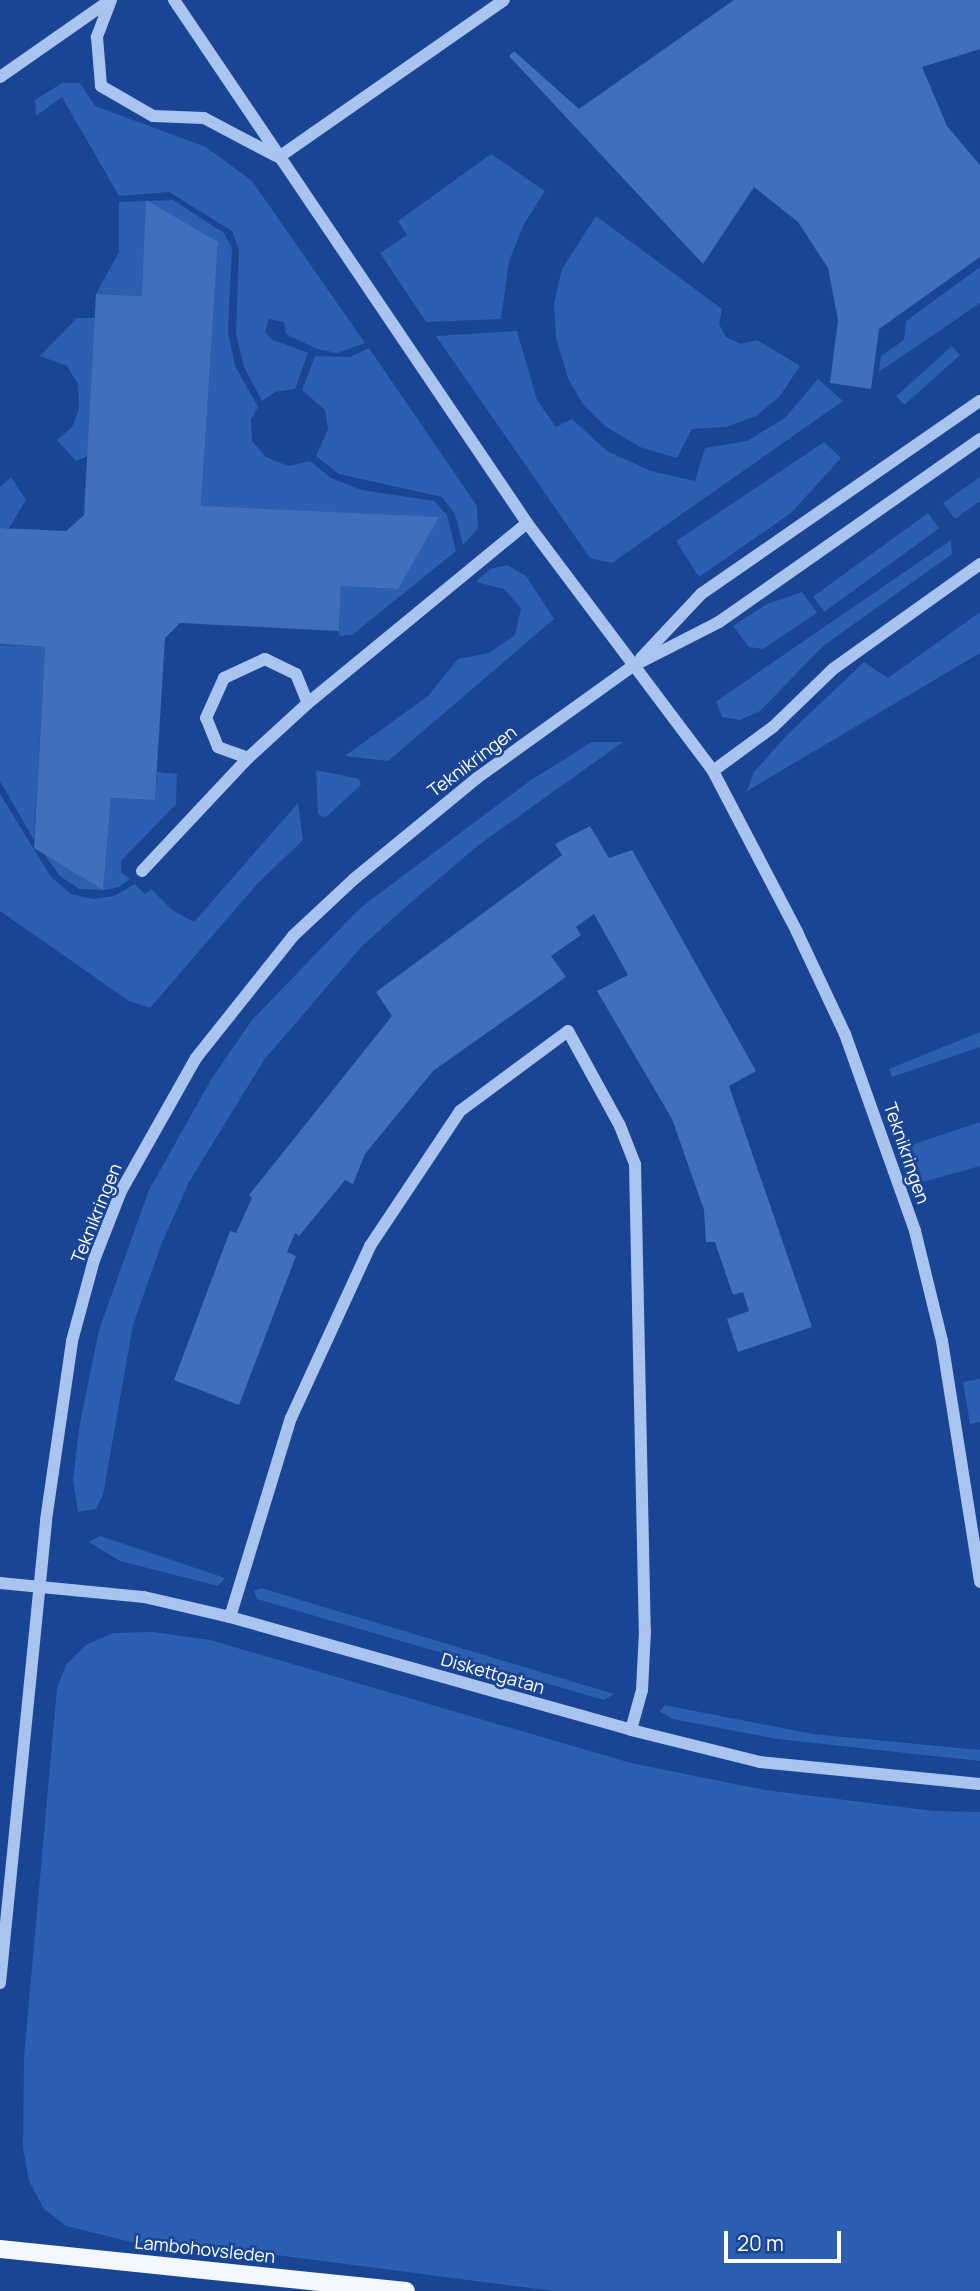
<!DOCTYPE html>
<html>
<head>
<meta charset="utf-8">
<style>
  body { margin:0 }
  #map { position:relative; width:980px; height:2291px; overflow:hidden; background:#194594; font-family:Manrope,sans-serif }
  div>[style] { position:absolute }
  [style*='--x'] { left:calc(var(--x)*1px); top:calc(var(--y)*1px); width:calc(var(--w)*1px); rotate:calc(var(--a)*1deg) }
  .green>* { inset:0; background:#2c5eb2; transform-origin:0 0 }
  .building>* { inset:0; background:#426fbb }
  .minor>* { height:12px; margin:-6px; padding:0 6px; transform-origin:6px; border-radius:6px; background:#aac4f0 }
  .major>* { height:18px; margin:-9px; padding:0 9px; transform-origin:9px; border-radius:9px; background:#f3f7ff }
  span { translate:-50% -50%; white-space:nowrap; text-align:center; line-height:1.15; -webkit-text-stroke:5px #194594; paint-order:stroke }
  .street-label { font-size:18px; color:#fff }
  .scale { position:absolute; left:724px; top:2231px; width:117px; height:32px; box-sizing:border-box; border:4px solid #fff; border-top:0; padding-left:9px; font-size:21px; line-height:24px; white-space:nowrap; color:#fff; -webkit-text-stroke:5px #194594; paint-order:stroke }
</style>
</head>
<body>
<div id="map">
  <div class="green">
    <div style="clip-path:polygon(62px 83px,80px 83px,95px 106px,206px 147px,252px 181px,365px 343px,337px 353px,317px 349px,286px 334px,284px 322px,269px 319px,265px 332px,271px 339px,308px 353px,295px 389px,275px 392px,262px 401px,244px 367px,236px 334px,239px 250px,232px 231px,169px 192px,119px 196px,62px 97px,36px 116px,35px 100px)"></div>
    <div style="clip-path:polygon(491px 154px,545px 191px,524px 224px,509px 261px,501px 319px,426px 322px,380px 253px,407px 235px,398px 221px)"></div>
    <div style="clip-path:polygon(173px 200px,224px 233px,232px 248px,228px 332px,235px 366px,258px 407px,251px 419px,252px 441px,266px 457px,288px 466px,310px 461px,331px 478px,362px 490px,434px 501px,447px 515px,456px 551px,352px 635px,339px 636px,341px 586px,398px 589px,201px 506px,218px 242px,142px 296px,96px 294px,119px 252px,119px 202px)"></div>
    <div style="clip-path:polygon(596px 216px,722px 309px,719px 324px,726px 337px,741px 344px,757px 340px,800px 366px,780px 396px,756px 416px,726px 427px,692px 429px,677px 458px,640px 447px,605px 426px,582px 403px,568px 378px,556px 338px,554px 303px,562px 269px)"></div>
    <div style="clip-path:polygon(980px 267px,980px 303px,879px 372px,881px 356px,904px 340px,906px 321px)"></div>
    <div style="clip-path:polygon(77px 318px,95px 318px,88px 456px,76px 461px,57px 440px,72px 427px,79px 409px,78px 384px,67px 366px,40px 356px)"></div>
    <div style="clip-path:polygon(517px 331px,537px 400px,556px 427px,572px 419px,607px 451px,651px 471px,695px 481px,705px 448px,747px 441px,785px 418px,818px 379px,843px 401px,612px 563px,590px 558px,436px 336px)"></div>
    <div style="left:952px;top:346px;width:12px;height:75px;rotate:48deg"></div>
    <div style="clip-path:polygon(369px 348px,477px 506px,478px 528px,463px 545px,455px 514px,442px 497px,339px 474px,316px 456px,328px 429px,325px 410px,302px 390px,315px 356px,350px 357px)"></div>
    <div style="clip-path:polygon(824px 442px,841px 458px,791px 513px,699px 577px,676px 541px)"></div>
    <div style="clip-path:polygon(11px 477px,26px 500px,9px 528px,0 528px,0 487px)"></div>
    <div style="clip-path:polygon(980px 477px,980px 501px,955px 519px,943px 503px)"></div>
    <div style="left:928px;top:513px;width:19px;height:142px;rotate:54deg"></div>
    <div style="clip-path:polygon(951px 540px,952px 554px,823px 646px,760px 711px,740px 720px,722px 717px,716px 702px,721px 698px)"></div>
    <div style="clip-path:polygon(507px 565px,526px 576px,554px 619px,388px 761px,345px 756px,428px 696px,458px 659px,489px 653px,515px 635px,521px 608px,504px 589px,476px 582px,490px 569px)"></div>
    <div style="clip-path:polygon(802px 592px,817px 613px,763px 649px,749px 647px,733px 626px,767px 604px)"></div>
    <div style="clip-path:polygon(980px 612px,980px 653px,747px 791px,754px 772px,787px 735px,864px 662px,888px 678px)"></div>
    <div style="clip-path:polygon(0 645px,45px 647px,34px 840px,0 781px)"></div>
    <div style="clip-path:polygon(592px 742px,623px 742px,480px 844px,416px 898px,362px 946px,264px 1060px,189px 1182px,161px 1245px,133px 1325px,103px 1495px,96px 1509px,78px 1512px,73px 1480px,80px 1423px,99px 1330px,149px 1190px,212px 1078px,252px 1020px,360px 908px,531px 780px)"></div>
    <div style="clip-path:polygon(316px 770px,359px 779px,361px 785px,325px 818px,318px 814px)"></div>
    <div style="clip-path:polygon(157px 772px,177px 774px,176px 804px,121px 861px,121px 872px,130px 879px,119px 887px,103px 890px,79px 889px,60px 876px,44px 854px,103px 889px,111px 798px,155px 800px)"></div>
    <div style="clip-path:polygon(0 794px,51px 877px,71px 894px,93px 899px,114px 896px,135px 884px,145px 894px,151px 889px,172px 910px,194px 922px,298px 803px,303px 840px,257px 884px,150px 1008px,129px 1001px,0 911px)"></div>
    <div style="clip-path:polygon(980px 1032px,980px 1047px,892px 1077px,889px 1069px)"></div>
    <div style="clip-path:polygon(980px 1122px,980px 1166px,923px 1182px,911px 1145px)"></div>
    <div style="clip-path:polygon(980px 1379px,980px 1422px,970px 1424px,963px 1382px)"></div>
    <div style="clip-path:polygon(100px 1536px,112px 1540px,225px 1578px,218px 1586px,120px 1561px,89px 1542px)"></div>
    <div style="clip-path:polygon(261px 1588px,307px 1602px,614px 1694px,604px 1700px,257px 1599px,254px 1591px)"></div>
    <div style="clip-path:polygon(153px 1632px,210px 1640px,631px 1763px,765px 1790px,934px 1811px,980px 1812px,980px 2291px,553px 2291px,269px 2254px,131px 2242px,66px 2226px,44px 2209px,29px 2181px,23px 2148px,24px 2057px,57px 1688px,66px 1665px,86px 1645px,113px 1633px)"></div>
    <div style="clip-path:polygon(664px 1705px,813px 1734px,980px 1750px,980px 1761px,777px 1739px,673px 1719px,660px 1712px)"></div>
  </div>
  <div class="building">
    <div style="clip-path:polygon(734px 0,980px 0,980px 49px,922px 67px,947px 126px,980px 165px,980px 257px,879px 329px,871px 389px,830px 383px,838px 320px,828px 268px,798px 222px,754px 187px,703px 264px,509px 56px,514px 51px,579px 109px)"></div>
    <div style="clip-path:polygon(146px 200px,218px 242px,201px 506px,439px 517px,398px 589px,341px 586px,339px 631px,180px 623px,165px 638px,155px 800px,111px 798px,103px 890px,34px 848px,45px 647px,0 644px,0 528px,66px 531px,84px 515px,96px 294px,142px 296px)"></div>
    <div style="clip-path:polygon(590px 826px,609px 858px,632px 850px,756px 1071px,729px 1086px,812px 1327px,738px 1352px,727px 1319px,749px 1311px,743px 1292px,733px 1295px,715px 1242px,706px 1242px,704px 1210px,672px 1119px,597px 991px,628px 975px,594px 914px,576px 927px,581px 935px,551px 956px,566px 977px,433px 1071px,365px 1154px,353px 1184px,345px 1180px,299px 1236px,295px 1233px,287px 1252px,296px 1256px,239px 1405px,174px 1380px,230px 1231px,236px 1233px,252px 1198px,249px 1195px,392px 1016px,376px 992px,562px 855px,555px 844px)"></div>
  </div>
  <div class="minor">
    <div style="--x:111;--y:0;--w:40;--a:111"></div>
    <div style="--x:97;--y:37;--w:49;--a:85.3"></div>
    <div style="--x:101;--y:86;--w:60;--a:30"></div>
    <div style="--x:153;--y:116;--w:51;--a:2.2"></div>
    <div style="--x:204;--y:118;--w:81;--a:27.8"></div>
    <div style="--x:174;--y:0;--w:631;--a:55.98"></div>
    <div style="--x:527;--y:523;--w:310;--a:53.1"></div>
    <div style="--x:713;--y:771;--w:182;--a:62.4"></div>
    <div style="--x:797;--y:932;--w:113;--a:64.8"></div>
    <div style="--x:845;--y:1034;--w:209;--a:70.4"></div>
    <div style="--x:915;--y:1231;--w:113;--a:76.2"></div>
    <div style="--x:942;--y:1341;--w:244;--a:81"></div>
    <div style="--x:0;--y:77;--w:133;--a:-34.9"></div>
    <div style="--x:279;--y:157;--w:274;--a:-34.9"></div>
    <div style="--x:641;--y:658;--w:88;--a:-46.8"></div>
    <div style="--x:701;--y:594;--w:339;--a:-34.7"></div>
    <div style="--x:248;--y:758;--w:32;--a:-160"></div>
    <div style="--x:218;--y:747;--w:31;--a:-112"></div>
    <div style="--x:206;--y:718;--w:44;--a:-65.8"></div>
    <div style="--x:224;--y:678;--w:45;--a:-24.9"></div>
    <div style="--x:265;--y:659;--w:34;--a:26"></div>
    <div style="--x:296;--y:674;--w:31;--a:68"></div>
    <div style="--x:713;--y:771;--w:74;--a:-36.3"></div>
    <div style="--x:773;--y:727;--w:83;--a:-44"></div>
    <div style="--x:833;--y:669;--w:181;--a:-35.5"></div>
    <div style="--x:142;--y:871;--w:155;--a:-46.8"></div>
    <div style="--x:248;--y:758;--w:81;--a:-42.5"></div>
    <div style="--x:308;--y:703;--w:283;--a:-39.4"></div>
    <div style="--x:0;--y:1583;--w:145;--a:5.6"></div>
    <div style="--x:144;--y:1597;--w:88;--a:13.1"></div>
    <div style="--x:230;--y:1617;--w:417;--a:15.7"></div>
    <div style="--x:631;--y:1730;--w:133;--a:13.9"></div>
    <div style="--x:760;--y:1762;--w:221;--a:5.7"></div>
    <div style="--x:230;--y:1617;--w:208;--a:-73"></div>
    <div style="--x:291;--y:1418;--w:189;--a:-65.3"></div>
    <div style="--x:370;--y:1246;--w:162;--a:-56.3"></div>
    <div style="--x:460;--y:1111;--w:134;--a:-36.5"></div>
    <div style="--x:568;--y:1031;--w:108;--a:61.3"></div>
    <div style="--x:620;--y:1126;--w:41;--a:68.5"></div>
    <div style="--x:635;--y:1164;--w:467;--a:88.8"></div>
    <div style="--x:645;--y:1631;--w:59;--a:92.9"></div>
    <div style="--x:642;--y:1690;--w:41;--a:105.4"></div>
    <div style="--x:0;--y:1983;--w:465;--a:-84.3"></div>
    <div style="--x:46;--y:1520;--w:181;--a:-81.7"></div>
    <div style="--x:72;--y:1341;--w:84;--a:-74.8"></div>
    <div style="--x:94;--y:1260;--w:74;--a:-68.6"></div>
    <div style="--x:121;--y:1191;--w:153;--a:-60.6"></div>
    <div style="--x:196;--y:1058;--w:156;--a:-51.5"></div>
    <div style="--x:293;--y:936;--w:83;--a:-43.1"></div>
    <div style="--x:354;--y:879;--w:159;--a:-39.4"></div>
    <div style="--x:477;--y:778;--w:192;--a:-35.7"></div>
    <div style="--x:633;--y:666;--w:97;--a:-27.1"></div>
    <div style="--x:719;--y:622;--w:319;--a:-35"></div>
  </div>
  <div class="major">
    <div style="--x:0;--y:2249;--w:408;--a:5.9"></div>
  </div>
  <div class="street-label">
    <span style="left:472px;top:761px;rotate:-37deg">Teknikringen</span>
    <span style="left:907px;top:1153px;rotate:71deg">Teknikringen</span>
    <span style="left:96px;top:1213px;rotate:-68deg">Teknikringen</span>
    <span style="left:493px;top:1673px;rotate:16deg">Diskettgatan</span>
    <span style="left:205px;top:2249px;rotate:6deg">Lambohovsleden</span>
  </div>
  <div class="scale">20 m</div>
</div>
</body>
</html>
